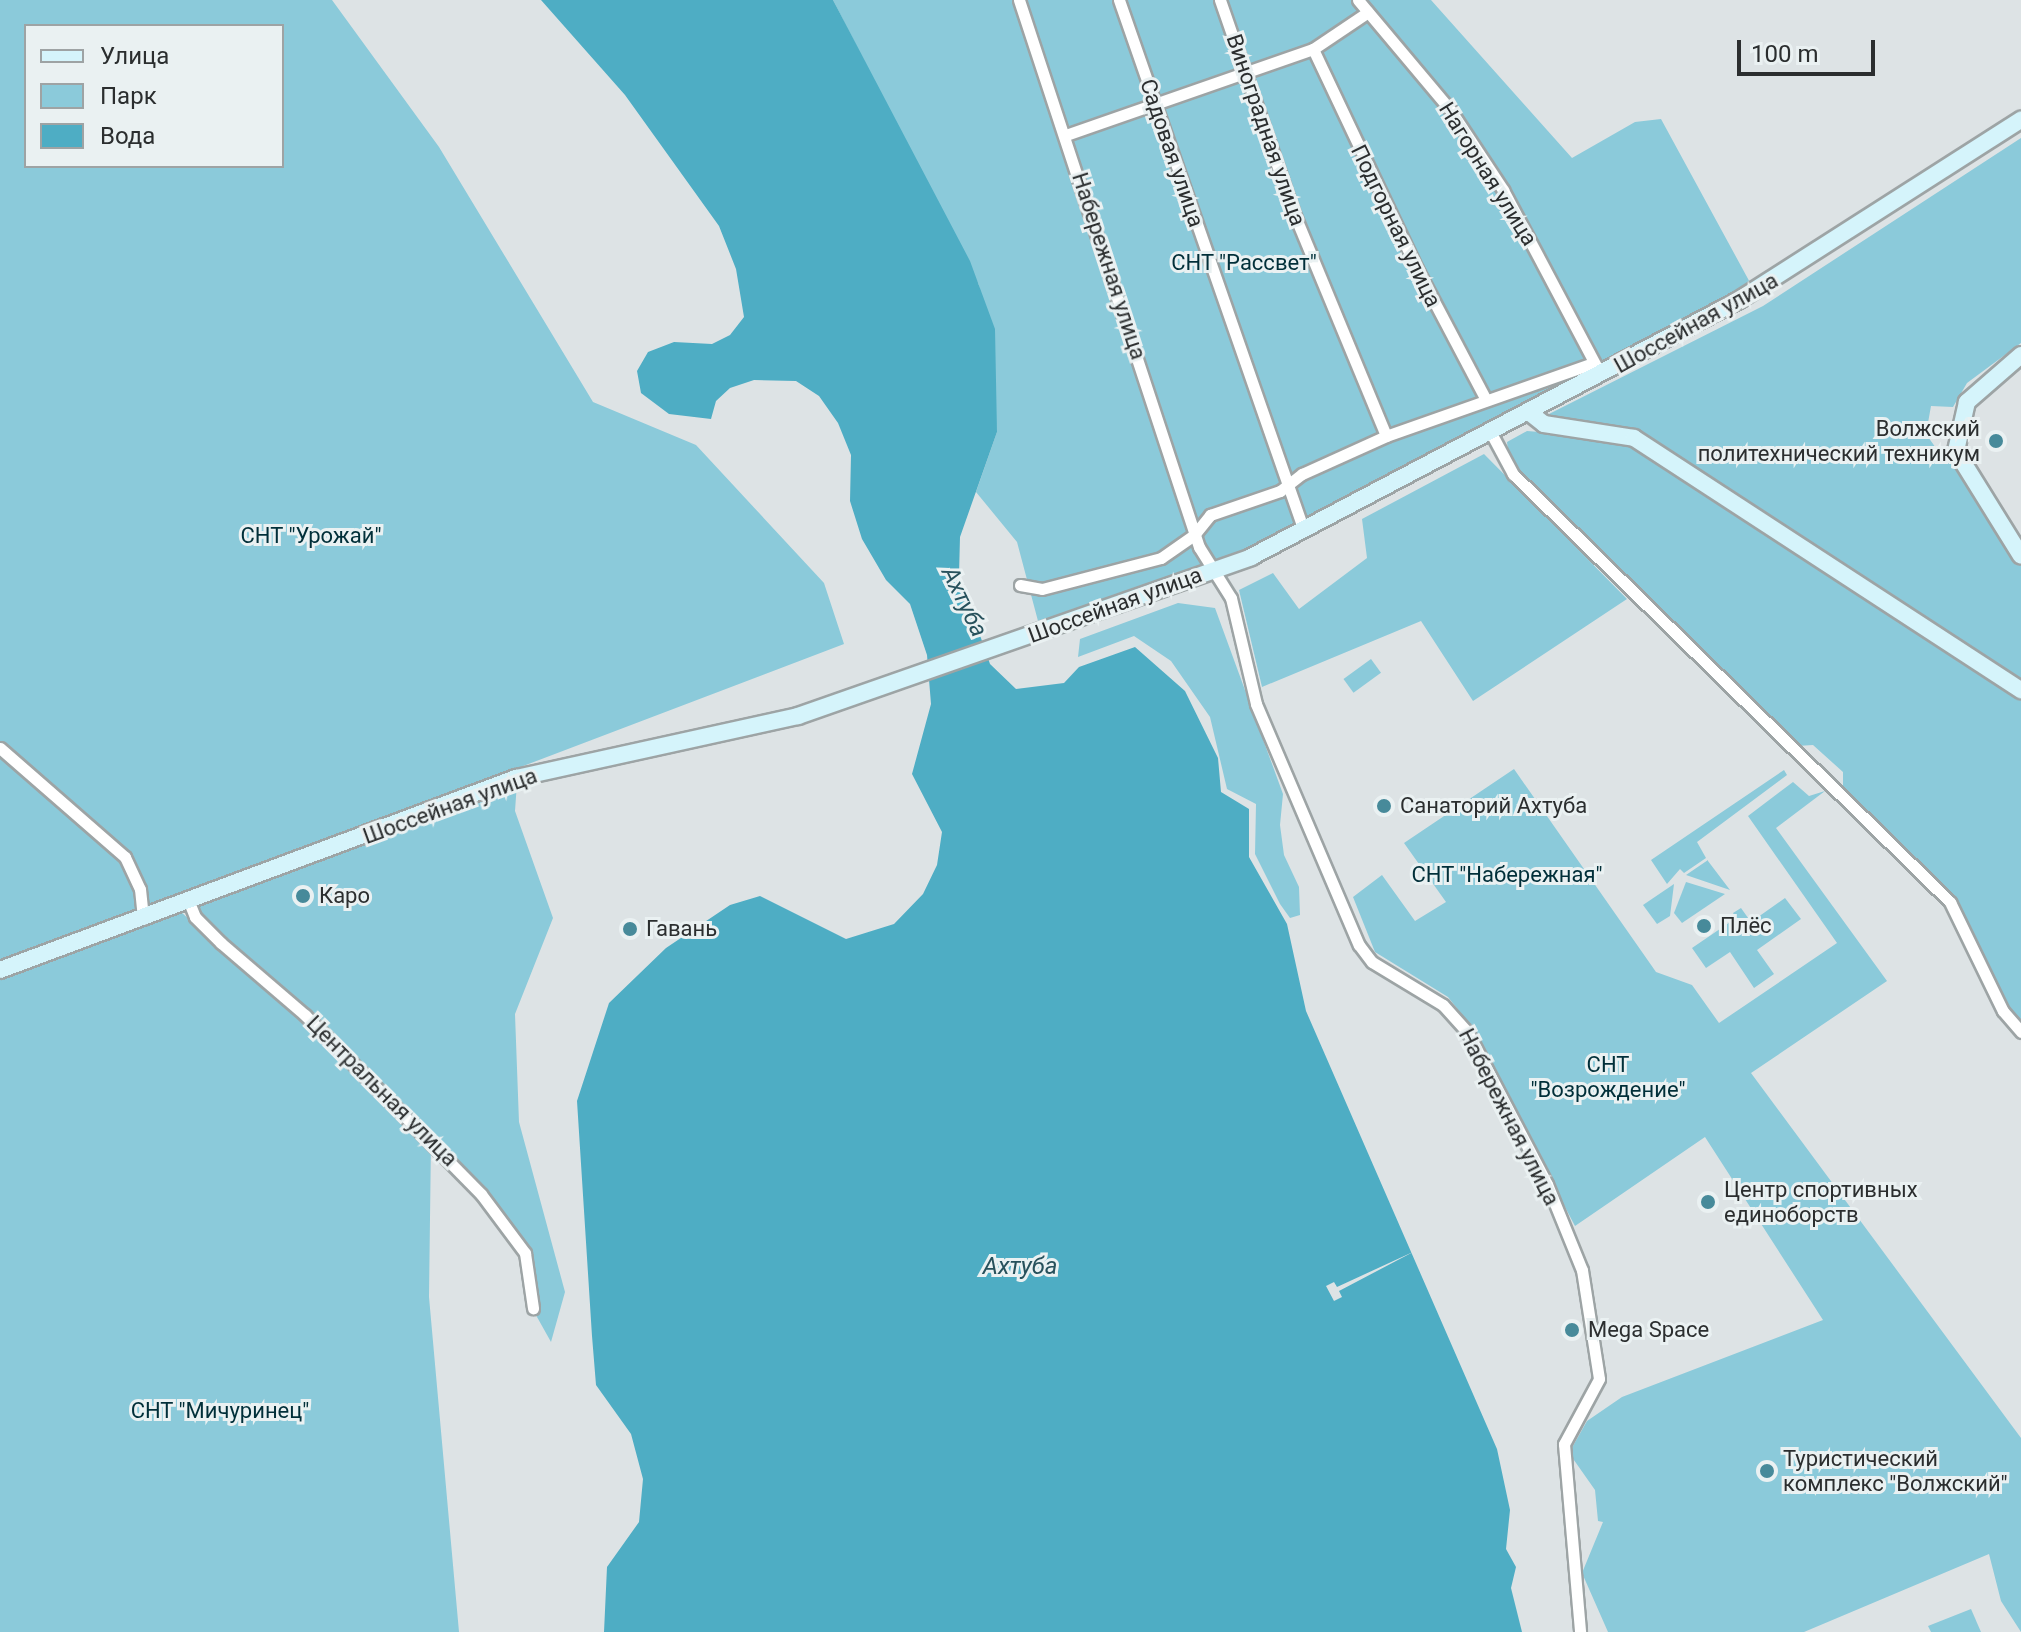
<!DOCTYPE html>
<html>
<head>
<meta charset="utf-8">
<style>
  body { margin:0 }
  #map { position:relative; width:2021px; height:1632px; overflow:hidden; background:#dde3e5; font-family:Roboto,sans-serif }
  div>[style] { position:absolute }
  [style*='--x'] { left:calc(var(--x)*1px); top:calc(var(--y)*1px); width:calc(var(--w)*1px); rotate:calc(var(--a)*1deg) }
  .green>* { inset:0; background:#8bcada; transform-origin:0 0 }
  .water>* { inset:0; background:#4eadc4 }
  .pier>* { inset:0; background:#dde3e5 }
  .roads { filter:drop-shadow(2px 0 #9da4a5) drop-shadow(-2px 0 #9da4a5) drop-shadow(0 2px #9da4a5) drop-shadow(0 -2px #9da4a5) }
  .street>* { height:11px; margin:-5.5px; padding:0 5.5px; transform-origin:5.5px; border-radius:5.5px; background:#fff }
  .secondary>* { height:16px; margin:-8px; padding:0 8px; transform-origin:8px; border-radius:8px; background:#d5f4fb }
  .dots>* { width:22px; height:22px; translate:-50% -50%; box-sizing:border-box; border:4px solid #eaf1f2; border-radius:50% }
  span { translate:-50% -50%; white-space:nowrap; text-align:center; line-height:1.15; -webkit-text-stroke:6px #eaf1f2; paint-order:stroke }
  .street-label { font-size:22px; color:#2b2e2f }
  .park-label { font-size:22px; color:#012f39 }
  .poi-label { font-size:22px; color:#2b2e2f }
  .right { translate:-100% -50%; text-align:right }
  .left { translate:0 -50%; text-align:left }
  .water-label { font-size:24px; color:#27515c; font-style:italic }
  .legend { position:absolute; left:24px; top:24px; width:260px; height:144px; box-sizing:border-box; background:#eaf1f2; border:2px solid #9ea3a4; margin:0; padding:10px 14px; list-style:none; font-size:24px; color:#2b2e2f }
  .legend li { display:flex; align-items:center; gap:16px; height:40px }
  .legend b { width:40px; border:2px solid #9ea3a4 }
  .scale { position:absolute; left:1737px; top:40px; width:138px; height:36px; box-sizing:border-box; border:4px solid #2b2e2f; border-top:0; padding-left:10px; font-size:24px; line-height:28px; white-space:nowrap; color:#2b2e2f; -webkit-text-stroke:6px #eaf1f2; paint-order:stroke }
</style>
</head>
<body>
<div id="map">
  <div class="green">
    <div style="clip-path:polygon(evenodd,0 0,332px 0,439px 147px,593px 402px,696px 445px,824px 583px,844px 644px,518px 768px,515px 811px,553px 918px,515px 1014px,519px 1122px,565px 1292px,551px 1342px,532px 1308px,526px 1253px,491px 1198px,309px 1010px,213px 929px,190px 895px,0 963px,0 0,26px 26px,282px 26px,282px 166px,26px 166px,26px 26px)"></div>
    <div style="clip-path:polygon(833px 0,1431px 0,1572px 158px,1635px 122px,1661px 119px,1753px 288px,1252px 553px,1038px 621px,1017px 542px,976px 492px,997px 432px,979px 285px)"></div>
    <div style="clip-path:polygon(2021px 138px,2021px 343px,1967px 383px,1953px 407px,1931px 406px,1926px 434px,1938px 451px,1953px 458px,2021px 565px,2021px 680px,1636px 432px,1554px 421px,1549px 414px,1763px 306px)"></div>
    <div style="clip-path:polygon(1527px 431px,1625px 439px,2021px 697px,2021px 1028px,2007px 1010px,1960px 909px,1843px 790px,1843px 772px,1813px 745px,1797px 746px,1509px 460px,1507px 442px)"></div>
    <div style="clip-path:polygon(1484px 454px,1627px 599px,1473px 701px,1421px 621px,1262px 687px,1239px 590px,1273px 573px,1299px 609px,1367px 558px,1362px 519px)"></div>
    <div style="clip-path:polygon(1178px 603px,1215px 608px,1283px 794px,1280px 825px,1284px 855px,1299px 887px,1300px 915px,1290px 918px,1280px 904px,1255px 854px,1256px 804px,1227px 789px,1210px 717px,1171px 661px,1134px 636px,1078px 657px,1080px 639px)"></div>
    <div style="left:1371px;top:659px;width:17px;height:34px;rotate:54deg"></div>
    <div style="clip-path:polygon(1514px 769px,1656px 972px,1692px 985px,1719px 1023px,1837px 943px,1748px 816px,1793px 782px,1809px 796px,1825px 791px,1776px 828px,1887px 981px,1751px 1073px,2021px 1438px,2021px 1632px,2001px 1601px,1989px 1554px,1804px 1632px,1608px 1632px,1582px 1573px,1603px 1522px,1598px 1521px,1595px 1490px,1569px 1453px,1587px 1421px,1622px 1397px,1823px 1320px,1705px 1137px,1575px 1226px,1467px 1021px,1448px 997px,1375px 952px,1353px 897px,1382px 875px,1415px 921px,1446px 902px,1404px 843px)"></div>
    <div style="clip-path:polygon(1784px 770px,1787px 775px,1697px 842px,1706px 858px,1684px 873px,1680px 869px,1667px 884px,1651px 860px)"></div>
    <div style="clip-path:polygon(1708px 860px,1708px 861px,1730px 890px,1686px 875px)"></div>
    <div style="clip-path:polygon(1686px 882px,1725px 894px,1682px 923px,1674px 913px)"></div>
    <div style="clip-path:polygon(1674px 884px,1670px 916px,1657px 924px,1643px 905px)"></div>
    <div style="clip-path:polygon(1785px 898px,1801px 919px,1757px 950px,1774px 974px,1754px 988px,1730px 952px,1706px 968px,1692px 948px,1736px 918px,1733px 913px,1741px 908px,1751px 922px)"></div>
    <div style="clip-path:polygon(180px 911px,431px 1141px,429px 1297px,459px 1632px,0 1632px,0 977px)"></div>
    <div style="clip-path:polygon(1971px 1609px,1981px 1632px,1931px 1632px,1928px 1626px)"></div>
  </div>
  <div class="water">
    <div style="clip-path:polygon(541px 0,833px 0,970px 261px,995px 329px,997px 432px,960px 537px,959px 575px,990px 664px,1016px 689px,1064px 683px,1079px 667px,1135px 647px,1185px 691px,1218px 758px,1221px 792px,1249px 809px,1249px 857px,1287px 924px,1306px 1011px,1497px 1449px,1510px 1510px,1506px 1549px,1516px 1567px,1511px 1588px,1522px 1632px,604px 1632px,607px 1567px,639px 1522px,643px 1479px,631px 1434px,596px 1385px,592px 1336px,577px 1101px,609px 1003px,666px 948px,730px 905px,760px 896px,846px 939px,894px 924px,923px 894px,937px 865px,942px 832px,912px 774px,931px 704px,927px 655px,910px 604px,886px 580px,862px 539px,850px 501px,851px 455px,838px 423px,819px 396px,796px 381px,754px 380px,730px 388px,716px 401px,711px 419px,669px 414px,641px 393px,637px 371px,648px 352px,674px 342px,712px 344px,730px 335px,744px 317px,736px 269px,719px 226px,625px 95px)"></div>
  </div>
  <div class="pier">
    <div style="clip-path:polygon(1415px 1251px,1339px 1291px,1342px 1297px,1334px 1301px,1326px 1286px,1334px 1282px,1337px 1287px)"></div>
  </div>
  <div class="roads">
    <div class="street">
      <div style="--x:1019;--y:0;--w:576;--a:71.79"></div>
      <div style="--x:1199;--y:547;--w:60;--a:57.9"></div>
      <div style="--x:1231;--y:598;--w:109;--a:76.7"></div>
      <div style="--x:1256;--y:704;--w:262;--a:66.9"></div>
      <div style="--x:1359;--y:945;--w:21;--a:53"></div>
      <div style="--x:1372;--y:962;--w:83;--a:31.2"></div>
      <div style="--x:1443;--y:1005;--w:38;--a:48"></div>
      <div style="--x:1468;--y:1033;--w:170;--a:62.4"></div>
      <div style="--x:1547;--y:1184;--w:93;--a:67.9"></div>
      <div style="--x:1582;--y:1270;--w:110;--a:81.1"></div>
      <div style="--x:1599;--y:1379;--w:74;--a:118.3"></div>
      <div style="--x:1564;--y:1444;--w:189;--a:85.1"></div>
      <div style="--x:1119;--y:0;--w:562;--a:70.79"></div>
      <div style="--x:1220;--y:0;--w:223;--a:70.9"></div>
      <div style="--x:1293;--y:211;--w:243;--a:67.5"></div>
      <div style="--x:1358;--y:0;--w:145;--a:50"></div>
      <div style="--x:1451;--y:111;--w:95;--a:56.6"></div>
      <div style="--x:1503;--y:190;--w:199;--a:62.1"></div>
      <div style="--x:1313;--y:49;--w:243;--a:64.7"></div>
      <div style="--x:1417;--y:269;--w:148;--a:62.2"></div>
      <div style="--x:1066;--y:135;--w:262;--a:-19.2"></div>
      <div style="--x:1313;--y:49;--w:66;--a:-33.9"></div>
      <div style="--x:1491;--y:433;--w:47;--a:61.8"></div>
      <div style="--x:1513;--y:474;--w:612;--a:44.4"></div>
      <div style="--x:1950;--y:902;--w:121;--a:64.1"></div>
      <div style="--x:2003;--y:1011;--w:28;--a:49"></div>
      <div style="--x:1020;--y:585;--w:22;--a:10"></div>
      <div style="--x:1042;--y:589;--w:123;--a:-14.6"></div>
      <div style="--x:1161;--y:558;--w:40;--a:-34.9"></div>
      <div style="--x:1194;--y:535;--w:26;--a:-51"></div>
      <div style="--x:1210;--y:515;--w:74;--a:-18.9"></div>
      <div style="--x:1280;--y:491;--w:28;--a:-38"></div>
      <div style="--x:1302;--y:474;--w:92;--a:-24.3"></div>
      <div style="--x:1386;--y:436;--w:219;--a:-19.4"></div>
      <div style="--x:0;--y:748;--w:166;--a:41.1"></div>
      <div style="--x:125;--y:857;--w:35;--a:65"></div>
      <div style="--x:140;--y:889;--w:30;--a:84"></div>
      <div style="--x:189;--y:902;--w:16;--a:68"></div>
      <div style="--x:195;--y:917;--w:37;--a:45"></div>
      <div style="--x:221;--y:943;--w:111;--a:40.6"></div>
      <div style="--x:305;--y:1015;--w:251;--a:45.5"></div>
      <div style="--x:481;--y:1194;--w:74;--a:53.3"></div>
      <div style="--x:525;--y:1253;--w:56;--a:81.7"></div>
    </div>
    <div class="secondary">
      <div style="--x:2021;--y:355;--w:72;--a:139"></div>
      <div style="--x:1967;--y:402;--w:50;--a:102.7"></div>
      <div style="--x:1956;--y:451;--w:123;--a:58.2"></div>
      <div style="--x:1530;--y:413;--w:18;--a:38"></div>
      <div style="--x:1544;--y:424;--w:91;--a:8.8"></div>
      <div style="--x:1634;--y:438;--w:462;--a:33.1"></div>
      <div style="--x:0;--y:970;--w:551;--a:-20.41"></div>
      <div style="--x:516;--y:778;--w:289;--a:-12.4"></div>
      <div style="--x:798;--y:716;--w:480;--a:-19.3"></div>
      <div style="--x:1251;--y:557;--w:552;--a:-27.77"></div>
      <div style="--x:1739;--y:300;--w:335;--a:-32.6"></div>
    </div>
  </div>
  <div class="dots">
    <div style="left:1996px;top:441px;background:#478a9a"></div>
    <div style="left:1384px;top:806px;background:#478a9a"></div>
    <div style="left:303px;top:896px;background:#478a9a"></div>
    <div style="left:1704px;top:926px;background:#478a9a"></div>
    <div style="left:630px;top:929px;background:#478a9a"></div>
    <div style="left:1708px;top:1202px;background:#478a9a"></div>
    <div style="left:1572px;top:1330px;background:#478a9a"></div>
    <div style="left:1767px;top:1471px;background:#478a9a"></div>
  </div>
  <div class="street-label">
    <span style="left:1266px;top:130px;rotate:71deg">Виноградная улица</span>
    <span style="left:1172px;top:153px;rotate:71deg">Садовая улица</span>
    <span style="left:1488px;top:174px;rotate:58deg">Нагорная улица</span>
    <span style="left:1396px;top:226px;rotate:64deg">Подгорная улица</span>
    <span style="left:1109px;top:266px;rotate:72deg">Набережная улица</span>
    <span style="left:1696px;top:323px;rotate:-29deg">Шоссейная улица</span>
    <span style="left:1115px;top:605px;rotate:-20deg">Шоссейная улица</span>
    <span style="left:450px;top:806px;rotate:-20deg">Шоссейная улица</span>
    <span style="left:382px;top:1091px;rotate:45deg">Центральная улица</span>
    <span style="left:1509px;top:1117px;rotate:63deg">Набережная улица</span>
  </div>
  <div class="park-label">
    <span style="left:1244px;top:263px">СНТ "Рассвет"</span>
    <span style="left:311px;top:536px">СНТ "Урожай"</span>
    <span style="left:1507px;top:875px">СНТ "Набережная"</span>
    <span style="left:1608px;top:1077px">СНТ<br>"Возрождение"</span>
    <span style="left:220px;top:1411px">СНТ "Мичуринец"</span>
  </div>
  <div class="poi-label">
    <span class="right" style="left:1980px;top:441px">Волжский<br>политехнический техникум</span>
    <span class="left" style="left:1400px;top:806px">Санаторий Ахтуба</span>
    <span class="left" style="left:319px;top:896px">Каро</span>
    <span class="left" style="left:1720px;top:926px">Плёс</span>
    <span class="left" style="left:646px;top:929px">Гавань</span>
    <span class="left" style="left:1724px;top:1202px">Центр спортивных<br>единоборств</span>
    <span class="left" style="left:1588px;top:1330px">Mega Space</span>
    <span class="left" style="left:1783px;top:1471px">Туристический<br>комплекс "Волжский"</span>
  </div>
  <div class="water-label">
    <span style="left:964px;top:602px;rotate:64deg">Ахтуба</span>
    <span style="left:1020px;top:1267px">Ахтуба</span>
  </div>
  <ul class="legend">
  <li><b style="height:10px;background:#d5f4fb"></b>Улица</li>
  <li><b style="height:22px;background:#8bcada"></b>Парк</li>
  <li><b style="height:22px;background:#4eadc4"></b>Вода</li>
  </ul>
  <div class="scale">100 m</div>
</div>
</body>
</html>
